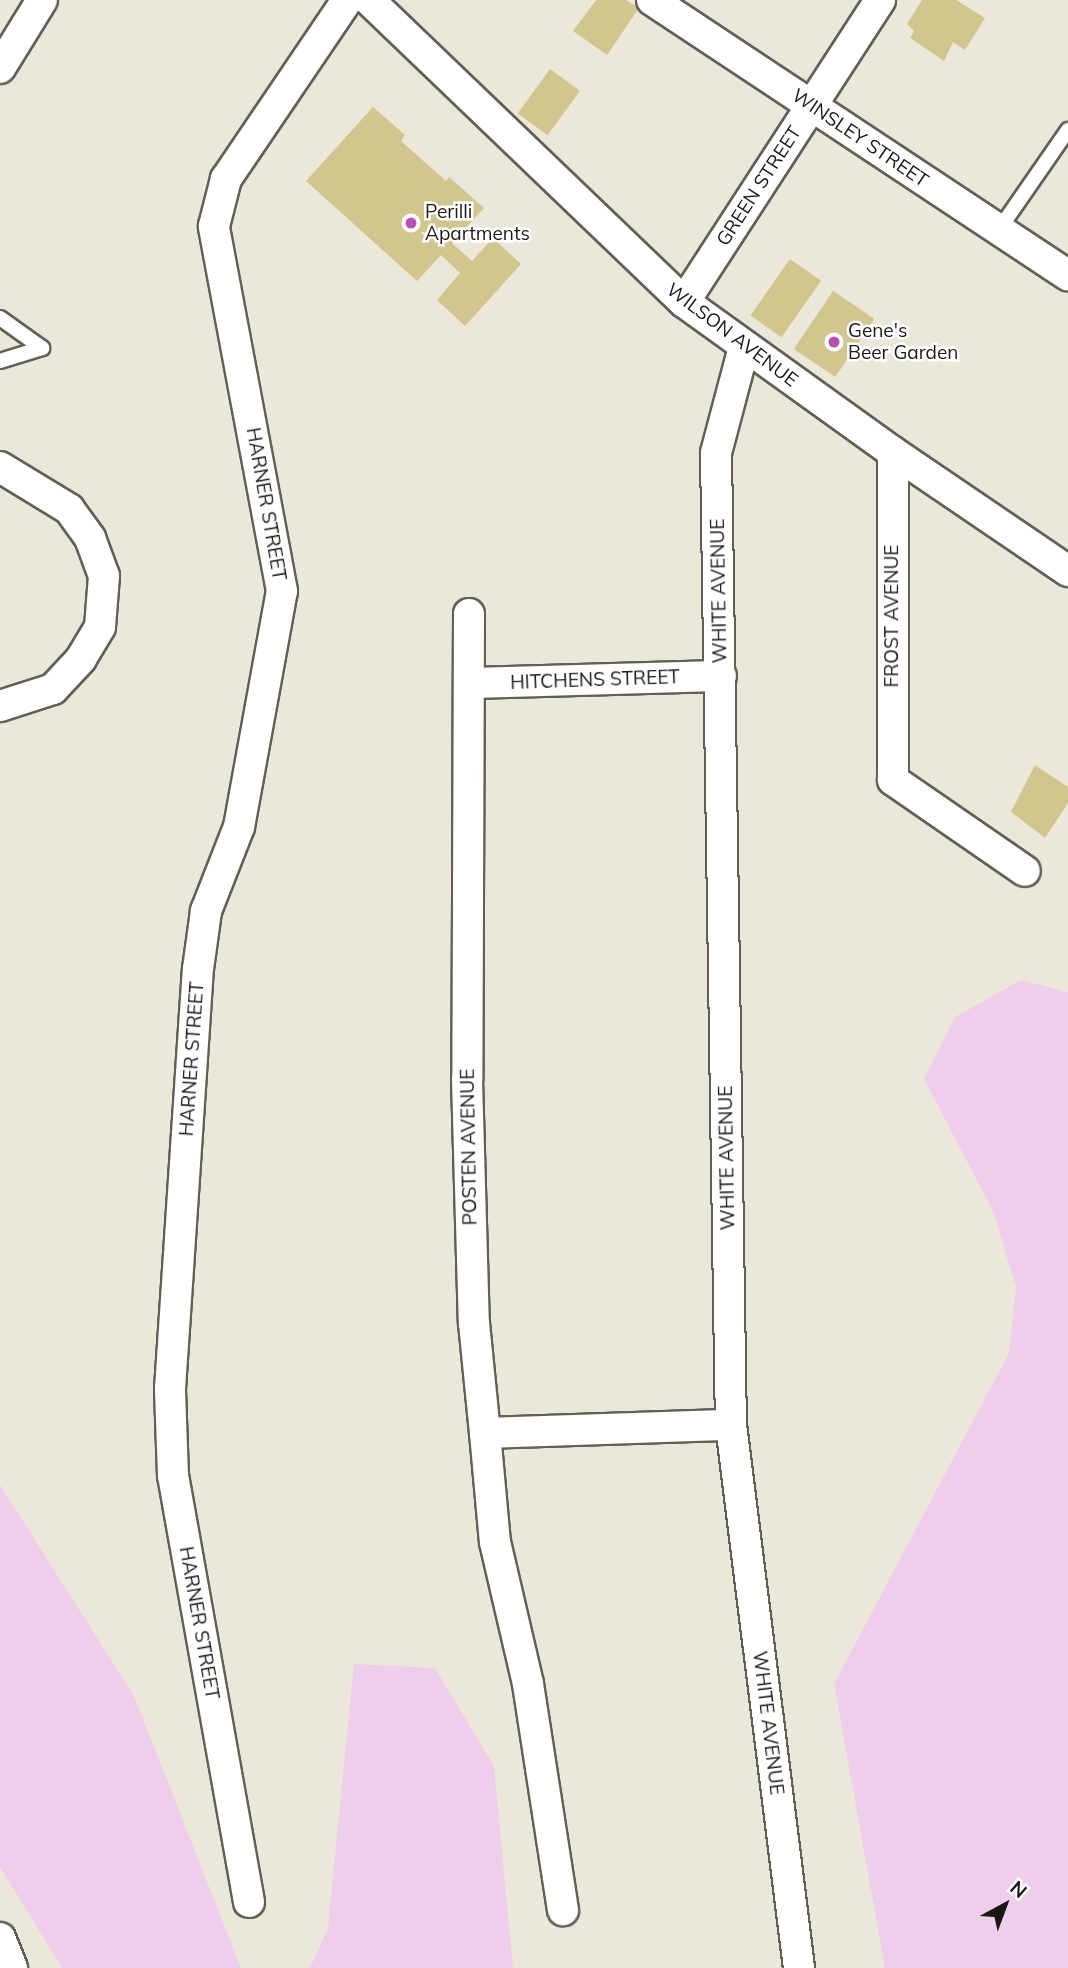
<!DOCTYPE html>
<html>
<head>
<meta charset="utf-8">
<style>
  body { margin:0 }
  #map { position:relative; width:1068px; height:1968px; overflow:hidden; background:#ebe8d9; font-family:Mulish,sans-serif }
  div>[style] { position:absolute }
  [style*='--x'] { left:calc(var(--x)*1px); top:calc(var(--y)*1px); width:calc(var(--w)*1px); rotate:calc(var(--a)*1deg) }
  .green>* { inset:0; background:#eeceeb }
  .building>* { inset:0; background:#d1c68d; transform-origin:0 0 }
  .roads { filter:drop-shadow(2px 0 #626053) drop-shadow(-2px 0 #626053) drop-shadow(0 2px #626053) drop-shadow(0 -2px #626053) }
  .lane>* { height:14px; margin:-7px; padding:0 7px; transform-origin:7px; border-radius:7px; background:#fff }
  .street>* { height:30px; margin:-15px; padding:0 15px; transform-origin:15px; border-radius:15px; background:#fff }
  .dots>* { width:19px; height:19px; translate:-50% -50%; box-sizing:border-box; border:4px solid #fff; border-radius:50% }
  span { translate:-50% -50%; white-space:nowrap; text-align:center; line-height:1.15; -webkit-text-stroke:5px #fff; paint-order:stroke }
  .street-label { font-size:19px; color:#191813 }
  .poi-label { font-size:19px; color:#191813 }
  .left { translate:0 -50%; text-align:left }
  .north { position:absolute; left:970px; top:1870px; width:70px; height:70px; -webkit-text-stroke:5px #fff; paint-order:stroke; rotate:41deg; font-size:19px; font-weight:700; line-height:28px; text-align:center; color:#191813 }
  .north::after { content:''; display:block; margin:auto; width:24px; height:32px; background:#191813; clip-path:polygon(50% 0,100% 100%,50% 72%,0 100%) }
</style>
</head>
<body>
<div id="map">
  <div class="green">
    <div style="clip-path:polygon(1021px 980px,1068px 992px,1068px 1968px,885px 1968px,834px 1684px,1009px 1353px,1016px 1287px,993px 1211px,924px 1079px,955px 1017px)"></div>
    <div style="clip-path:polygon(0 1485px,134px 1696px,241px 1968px,62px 1968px,0 1867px)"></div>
    <div style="clip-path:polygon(354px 1664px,435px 1668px,494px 1766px,513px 1968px,310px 1968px,328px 1928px)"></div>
  </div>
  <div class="building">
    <div style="clip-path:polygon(596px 0,626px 0,639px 8px,607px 55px,573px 31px)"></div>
    <div style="clip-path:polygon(922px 0,956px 0,985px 18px,965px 50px,953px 42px,944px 61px,910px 38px,914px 31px,907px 24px)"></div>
    <div style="left:550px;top:69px;width:37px;height:55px;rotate:36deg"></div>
    <div style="clip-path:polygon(373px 107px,405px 135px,401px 141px,446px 181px,449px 177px,484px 208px,452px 243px,472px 261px,493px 238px,521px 264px,465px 326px,437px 300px,460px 273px,441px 255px,417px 281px,306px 181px)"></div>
    <div style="left:790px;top:259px;width:38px;height:69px;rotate:35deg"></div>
    <div style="left:833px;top:291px;width:50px;height:70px;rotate:34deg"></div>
    <div style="clip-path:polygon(1035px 765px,1068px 787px,1068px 803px,1045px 838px,1011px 812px)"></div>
  </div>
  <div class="roads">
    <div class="lane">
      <div style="--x:998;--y:231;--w:123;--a:-55.3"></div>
      <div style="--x:0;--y:318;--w:52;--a:35.5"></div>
      <div style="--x:0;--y:361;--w:44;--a:-17.2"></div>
    </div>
    <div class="street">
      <div style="--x:369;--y:0;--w:436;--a:43.8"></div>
      <div style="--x:684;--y:302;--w:257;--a:35.7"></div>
      <div style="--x:893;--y:452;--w:212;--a:34.2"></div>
      <div style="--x:652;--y:0;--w:499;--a:33.5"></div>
      <div style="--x:0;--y:68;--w:80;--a:-58.3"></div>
      <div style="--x:684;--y:302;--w:360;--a:-57"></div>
      <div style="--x:744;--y:347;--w:110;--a:104.8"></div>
      <div style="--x:716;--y:453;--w:972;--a:89.12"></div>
      <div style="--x:731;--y:1425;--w:547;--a:82.86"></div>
      <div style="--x:893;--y:452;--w:328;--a:90"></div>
      <div style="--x:893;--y:780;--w:160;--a:34.6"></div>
      <div style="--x:0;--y:467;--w:81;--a:31.3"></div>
      <div style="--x:69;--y:509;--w:36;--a:54"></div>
      <div style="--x:90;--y:538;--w:40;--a:69.8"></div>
      <div style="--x:104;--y:576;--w:51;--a:94.5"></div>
      <div style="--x:100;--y:627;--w:37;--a:121"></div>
      <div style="--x:81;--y:659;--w:41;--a:133"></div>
      <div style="--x:53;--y:689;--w:56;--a:162.2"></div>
      <div style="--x:469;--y:614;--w:465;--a:90.2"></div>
      <div style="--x:467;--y:1079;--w:244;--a:88.4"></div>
      <div style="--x:474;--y:1323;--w:111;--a:84.3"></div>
      <div style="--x:485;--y:1433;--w:246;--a:-1.9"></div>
      <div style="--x:470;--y:683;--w:251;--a:-1.6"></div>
      <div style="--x:485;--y:1433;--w:109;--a:84.8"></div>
      <div style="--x:495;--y:1542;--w:146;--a:76.9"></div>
      <div style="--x:528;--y:1684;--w:229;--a:81.2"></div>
      <div style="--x:249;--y:1902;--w:433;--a:-100.1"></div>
      <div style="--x:173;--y:1476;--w:87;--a:-92"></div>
      <div style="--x:170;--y:1389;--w:421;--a:-86.2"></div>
      <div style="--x:198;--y:969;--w:59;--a:-82.1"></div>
      <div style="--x:206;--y:911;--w:90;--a:-68.6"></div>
      <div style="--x:239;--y:827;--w:240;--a:-79.7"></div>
      <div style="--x:282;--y:591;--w:371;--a:-100.6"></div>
      <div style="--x:214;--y:226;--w:49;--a:-75.7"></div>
      <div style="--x:226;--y:179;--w:216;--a:-55.9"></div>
      <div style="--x:0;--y:1938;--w:32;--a:68"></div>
    </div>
  </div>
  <div class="dots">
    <div style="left:411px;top:223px;background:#b850b4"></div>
    <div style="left:834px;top:342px;background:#b850b4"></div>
  </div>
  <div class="street-label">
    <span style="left:860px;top:138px;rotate:34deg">WINSLEY STREET</span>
    <span style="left:759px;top:186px;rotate:-57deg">GREEN STREET</span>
    <span style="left:732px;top:335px;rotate:37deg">WILSON AVENUE</span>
    <span style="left:266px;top:504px;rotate:80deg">HARNER STREET</span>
    <span style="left:719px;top:591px;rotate:-91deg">WHITE AVENUE</span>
    <span style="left:892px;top:616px;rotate:-90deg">FROST AVENUE</span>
    <span style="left:595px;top:680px;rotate:-2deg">HITCHENS STREET</span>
    <span style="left:192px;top:1059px;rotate:-86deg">HARNER STREET</span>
    <span style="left:469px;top:1147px;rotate:-91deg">POSTEN AVENUE</span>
    <span style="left:727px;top:1158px;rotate:-91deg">WHITE AVENUE</span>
    <span style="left:199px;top:1623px;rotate:80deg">HARNER STREET</span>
    <span style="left:768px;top:1723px;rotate:83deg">WHITE AVENUE</span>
  </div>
  <div class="poi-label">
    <span class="left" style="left:425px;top:223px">Perilli<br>Apartments</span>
    <span class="left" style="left:848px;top:342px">Gene's<br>Beer Garden</span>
  </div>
  <div class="north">N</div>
</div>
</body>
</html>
